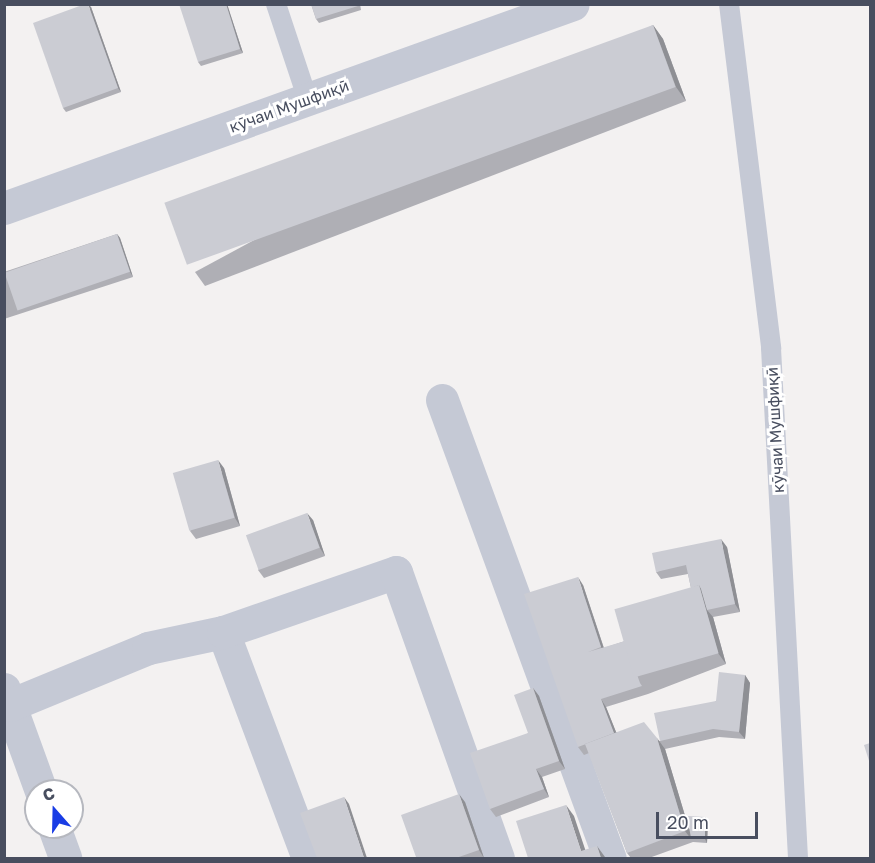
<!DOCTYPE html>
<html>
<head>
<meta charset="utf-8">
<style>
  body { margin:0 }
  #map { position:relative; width:875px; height:863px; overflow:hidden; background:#f3f1f1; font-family:"Golos Text",sans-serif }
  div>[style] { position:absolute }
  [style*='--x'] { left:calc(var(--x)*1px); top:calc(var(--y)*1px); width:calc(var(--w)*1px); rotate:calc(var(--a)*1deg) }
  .service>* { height:20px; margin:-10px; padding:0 10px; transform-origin:10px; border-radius:10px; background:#c5c9d5 }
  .minor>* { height:33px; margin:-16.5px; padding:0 16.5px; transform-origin:16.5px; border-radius:16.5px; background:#c5c9d5 }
  .tertiary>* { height:33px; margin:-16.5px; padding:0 16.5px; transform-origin:16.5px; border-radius:16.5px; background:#c5c9d5 }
  .wall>* { inset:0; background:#afafb5 }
  .shaded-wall>* { inset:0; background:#8e8f94 }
  .building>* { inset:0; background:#cbccd3; transform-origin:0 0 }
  span { translate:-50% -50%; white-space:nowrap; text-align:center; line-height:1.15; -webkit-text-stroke:6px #fff; paint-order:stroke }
  .street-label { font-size:16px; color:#484e5f }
  .frame { position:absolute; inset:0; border:6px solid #484e5f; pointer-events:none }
  .north { position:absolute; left:24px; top:779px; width:60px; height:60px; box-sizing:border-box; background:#fff; border:2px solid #b6b8bf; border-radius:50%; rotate:340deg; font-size:16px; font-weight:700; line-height:24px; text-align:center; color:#484e5f }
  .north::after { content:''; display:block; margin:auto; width:21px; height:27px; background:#193ce5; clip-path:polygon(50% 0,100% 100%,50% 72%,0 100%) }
  .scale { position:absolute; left:656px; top:812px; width:102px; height:27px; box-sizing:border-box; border:3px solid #484e5f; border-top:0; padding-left:8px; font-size:18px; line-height:21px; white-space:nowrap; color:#484e5f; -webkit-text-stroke:4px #fff; paint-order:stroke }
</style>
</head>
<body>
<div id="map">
  <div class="service">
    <div style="--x:276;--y:4;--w:101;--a:71.6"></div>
    <div style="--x:729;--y:4;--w:347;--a:83"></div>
    <div style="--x:771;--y:348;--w:511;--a:86.97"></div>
  </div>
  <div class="minor">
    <div style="--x:442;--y:400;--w:488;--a:69.9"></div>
    <div style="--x:223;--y:632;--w:241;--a:69.4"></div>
    <div style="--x:4;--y:689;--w:109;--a:70.1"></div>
    <div style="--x:10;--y:705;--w:149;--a:-22.4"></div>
    <div style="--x:148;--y:648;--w:77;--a:-12"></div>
    <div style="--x:223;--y:632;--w:183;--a:-19.1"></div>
    <div style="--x:396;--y:572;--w:304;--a:70.4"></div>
    <div style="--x:54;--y:827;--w:33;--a:70"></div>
  </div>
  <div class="tertiary">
    <div style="--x:4;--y:208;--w:604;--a:-19.72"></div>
  </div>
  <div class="wall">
    <div style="clip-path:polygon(227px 4px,243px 53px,201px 66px,198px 62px)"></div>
    <div style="clip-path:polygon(311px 4px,360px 4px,361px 10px,319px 23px,316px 19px)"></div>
    <div style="clip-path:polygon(91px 7px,121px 92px,66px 112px,63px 108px)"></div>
    <div style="clip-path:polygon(653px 25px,663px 39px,686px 101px,205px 286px,195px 272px)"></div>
    <div style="clip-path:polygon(117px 234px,120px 238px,133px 277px,4px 319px,4px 272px)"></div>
    <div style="clip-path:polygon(224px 468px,240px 526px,196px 539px,190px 531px)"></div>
    <div style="clip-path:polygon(313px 520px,325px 556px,264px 578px,258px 570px)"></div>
    <div style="clip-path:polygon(727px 547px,740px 612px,713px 617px,726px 664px,648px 694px,606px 707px,616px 732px,660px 741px,716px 701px,745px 675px,750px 683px,745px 739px,719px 737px,665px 749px,689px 829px,705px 817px,708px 821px,707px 843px,693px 842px,649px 858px,631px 858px,627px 853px,589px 753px,584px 755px,578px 747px,583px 585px,604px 648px,625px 641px,691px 588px,688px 574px,661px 579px,656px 572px)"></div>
    <div style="clip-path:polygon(533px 688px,539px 696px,565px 769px,542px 777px,549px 797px,496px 817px,490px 809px,528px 733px)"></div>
    <div style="clip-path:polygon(465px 802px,484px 858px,410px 858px,416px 857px)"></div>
  </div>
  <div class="shaded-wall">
    <div style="clip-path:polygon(88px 4px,91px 7px,121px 92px,118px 88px)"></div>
    <div style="clip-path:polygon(226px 4px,227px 4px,243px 53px,240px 49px)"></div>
    <div style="clip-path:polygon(653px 25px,663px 39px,686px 101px,676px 87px)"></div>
    <div style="clip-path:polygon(117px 234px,120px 238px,133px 277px,130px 272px)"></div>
    <div style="clip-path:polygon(218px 460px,224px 468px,240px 526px,235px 518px)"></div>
    <div style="clip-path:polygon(307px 513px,313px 520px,325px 556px,320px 548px)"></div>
    <div style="clip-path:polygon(721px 539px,727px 547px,740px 612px,735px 604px)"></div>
    <div style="clip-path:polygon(578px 577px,583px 585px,606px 655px,601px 647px)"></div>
    <div style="clip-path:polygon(699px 585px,707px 597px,707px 610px,713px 617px,726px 664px,718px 653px)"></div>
    <div style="clip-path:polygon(745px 675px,750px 683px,745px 739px,739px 732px)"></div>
    <div style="clip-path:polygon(533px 688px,539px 696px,565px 769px,559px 761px)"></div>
    <div style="clip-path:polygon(601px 699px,606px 707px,620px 742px,614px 734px)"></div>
    <div style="clip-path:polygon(657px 738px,665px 749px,692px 839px,691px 839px,685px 831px)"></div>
    <div style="clip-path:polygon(536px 769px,542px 777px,549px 797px,544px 789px)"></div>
    <div style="clip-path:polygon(459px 794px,465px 802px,484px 858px,479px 850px)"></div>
    <div style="clip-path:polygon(344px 797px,349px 804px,367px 858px,364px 858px)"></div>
    <div style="clip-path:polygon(566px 805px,574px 816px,588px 858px,581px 851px)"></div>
    <div style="clip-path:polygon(705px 817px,708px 821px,707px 843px,705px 839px)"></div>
    <div style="clip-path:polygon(597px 846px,605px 857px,605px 858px,601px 858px)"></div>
  </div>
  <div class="building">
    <div style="clip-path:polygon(85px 4px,88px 4px,118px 88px,63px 108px,33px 23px)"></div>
    <div style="clip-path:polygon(179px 4px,226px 4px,240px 49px,198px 62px)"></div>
    <div style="clip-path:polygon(311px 4px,358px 4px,358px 6px,316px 19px)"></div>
    <div style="left:653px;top:25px;width:66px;height:520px;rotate:70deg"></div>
    <div style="left:117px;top:234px;width:40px;height:119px;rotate:71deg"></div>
    <div style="left:218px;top:460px;width:60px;height:47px;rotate:74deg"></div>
    <div style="left:307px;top:513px;width:37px;height:65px;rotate:70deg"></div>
    <div style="clip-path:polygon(721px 539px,735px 604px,707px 610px,701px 589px,699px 585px,691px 588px,686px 565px,656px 572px,652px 553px)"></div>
    <div style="clip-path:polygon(578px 577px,601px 647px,588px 652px,625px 641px,640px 683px,642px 686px,601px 699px,614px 733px,585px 744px,586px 744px,578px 747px,524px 594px)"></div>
    <div style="left:699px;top:585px;width:71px;height:88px;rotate:74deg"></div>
    <div style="clip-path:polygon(719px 672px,745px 675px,739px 732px,713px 729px,660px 741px,654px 713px,716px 701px)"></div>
    <div style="clip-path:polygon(533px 688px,559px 761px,536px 769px,544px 789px,490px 809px,470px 753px,528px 733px,514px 695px)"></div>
    <div style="clip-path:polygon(644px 722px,657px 738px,685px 831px,627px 853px,585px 744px)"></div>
    <div style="clip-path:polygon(870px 743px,870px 764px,864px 745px)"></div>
    <div style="clip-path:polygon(459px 794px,479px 850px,456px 858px,410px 858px,416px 857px,401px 815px)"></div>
    <div style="clip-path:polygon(344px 797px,364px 858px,317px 858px,300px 813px)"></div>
    <div style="clip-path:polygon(566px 805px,581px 851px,597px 846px,601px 858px,528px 858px,516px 821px)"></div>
    <div style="clip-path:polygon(688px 816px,705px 817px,705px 839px,691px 839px)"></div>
  </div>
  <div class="street-label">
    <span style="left:289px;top:106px;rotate:-20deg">кӯчаи Мушфиқӣ</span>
    <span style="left:775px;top:430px;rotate:-93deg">кӯчаи Мушфиқӣ</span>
  </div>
  <div class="frame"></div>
  <div class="north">С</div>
  <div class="scale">20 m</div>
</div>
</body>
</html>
